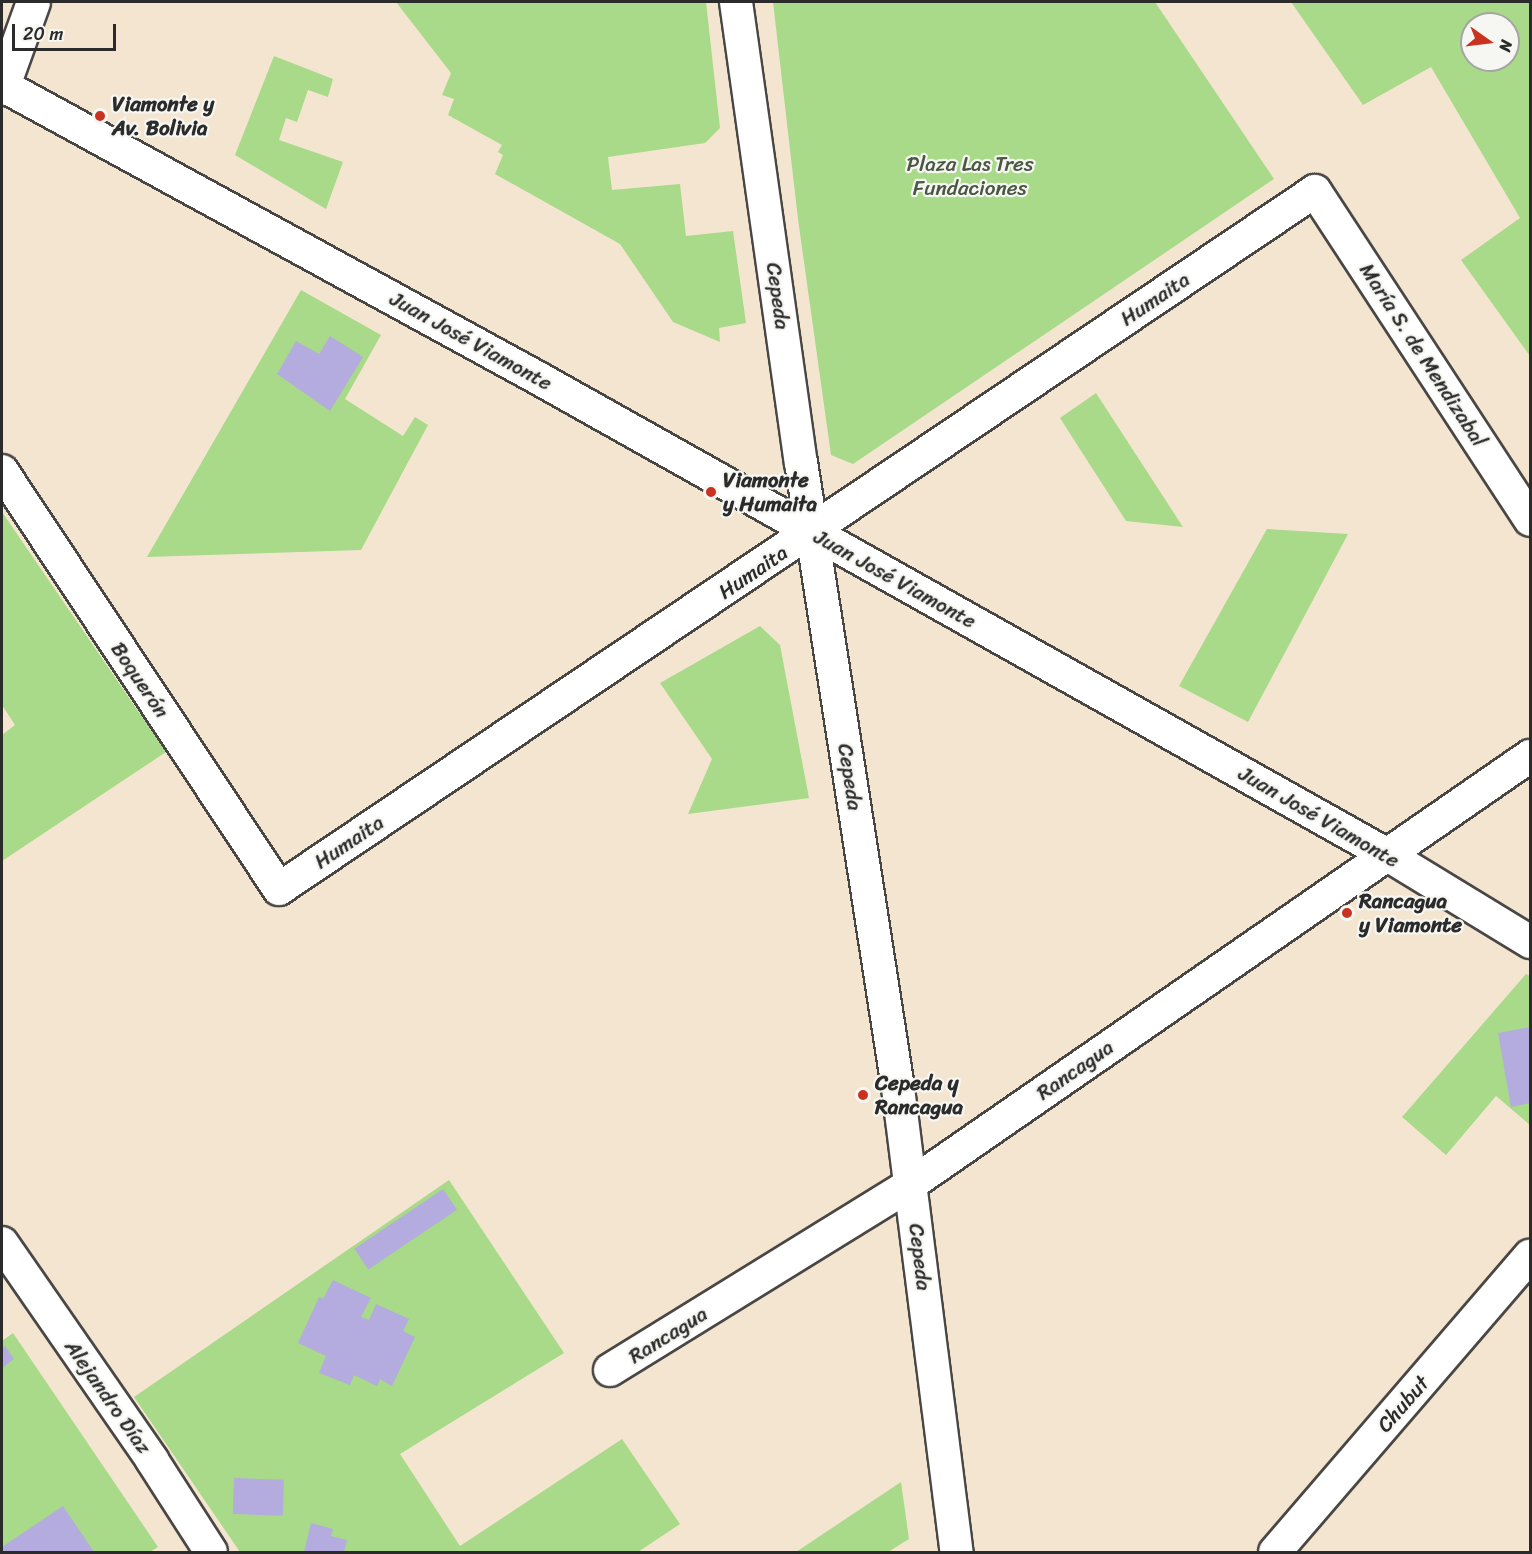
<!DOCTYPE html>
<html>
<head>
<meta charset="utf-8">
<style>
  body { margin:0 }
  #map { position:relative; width:1532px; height:1554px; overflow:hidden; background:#f4e5d1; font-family:Sriracha,sans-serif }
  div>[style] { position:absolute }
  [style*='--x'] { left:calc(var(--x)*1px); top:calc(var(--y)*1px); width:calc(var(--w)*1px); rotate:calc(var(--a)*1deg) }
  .green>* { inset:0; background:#a8da89 }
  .building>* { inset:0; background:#b4abde; transform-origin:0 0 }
  .roads { filter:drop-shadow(2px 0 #494744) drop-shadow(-2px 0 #494744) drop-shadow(0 2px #494744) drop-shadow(0 -2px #494744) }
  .street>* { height:32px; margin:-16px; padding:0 16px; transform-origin:16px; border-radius:16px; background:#fff }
  .secondary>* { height:33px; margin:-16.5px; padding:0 16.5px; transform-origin:16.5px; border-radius:16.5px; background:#fff }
  .dots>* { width:16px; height:16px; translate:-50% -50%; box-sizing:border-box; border:3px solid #f6f6f2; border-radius:50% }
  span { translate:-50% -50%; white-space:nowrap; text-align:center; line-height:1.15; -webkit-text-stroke:4.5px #f6f6f2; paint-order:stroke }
  .poi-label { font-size:21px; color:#2b2b2b; font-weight:700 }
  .left { translate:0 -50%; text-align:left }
  .park-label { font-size:21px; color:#4a5742 }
  .street-label { font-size:21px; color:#2b2b2b }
  .frame { position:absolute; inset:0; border:3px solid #2b2b2b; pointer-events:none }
  .north { position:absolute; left:1460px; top:12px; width:60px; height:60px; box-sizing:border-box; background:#f6f6f2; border:2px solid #a5a5a2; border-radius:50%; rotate:104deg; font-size:16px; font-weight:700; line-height:24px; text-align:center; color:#2b2b2b }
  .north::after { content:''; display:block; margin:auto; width:21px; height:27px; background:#c8321e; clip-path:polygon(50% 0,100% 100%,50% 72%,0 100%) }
  .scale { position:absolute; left:12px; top:24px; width:104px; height:27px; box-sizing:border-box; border:3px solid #2b2b2b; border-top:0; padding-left:8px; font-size:18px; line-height:21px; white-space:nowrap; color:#2b2b2b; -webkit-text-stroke:4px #f6f6f2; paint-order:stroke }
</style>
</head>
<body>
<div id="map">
  <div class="green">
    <div style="clip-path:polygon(396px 2px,706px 2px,720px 128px,705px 143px,608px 157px,612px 190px,680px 184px,686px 236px,733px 231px,746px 323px,719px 328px,720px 342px,673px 322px,620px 244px,495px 174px,503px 155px,498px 152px,502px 145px,448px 115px,454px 99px,442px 95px,451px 73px)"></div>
    <div style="clip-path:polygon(773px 2px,1155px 2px,1274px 179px,853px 464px,831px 455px,798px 219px)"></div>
    <div style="clip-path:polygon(evenodd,1291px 2px,1530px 2px,1530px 356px,1461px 260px,1520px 218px,1431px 67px,1363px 105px,1291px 2px,1472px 24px,1508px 24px,1508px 60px,1472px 60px,1472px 24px)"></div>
    <div style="clip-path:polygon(274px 56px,333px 79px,328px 97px,308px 90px,297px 122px,286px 118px,279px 140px,343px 162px,326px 209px,235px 155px)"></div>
    <div style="clip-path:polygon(301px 290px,381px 335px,345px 399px,403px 436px,415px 417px,428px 425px,361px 550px,147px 557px)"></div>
    <div style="clip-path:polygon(1096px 393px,1183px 527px,1126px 521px,1060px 418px)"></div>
    <div style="clip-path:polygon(2px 512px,166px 752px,2px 861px,2px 735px,15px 725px,2px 705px)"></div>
    <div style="clip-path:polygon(1267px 529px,1348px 534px,1248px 722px,1179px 686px)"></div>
    <div style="clip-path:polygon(760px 626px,780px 645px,809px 798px,688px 814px,712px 759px,660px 683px)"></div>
    <div style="clip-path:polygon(1526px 974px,1530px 976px,1530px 1125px,1496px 1096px,1446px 1155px,1402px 1117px)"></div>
    <div style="clip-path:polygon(449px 1180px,564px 1353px,400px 1454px,460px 1546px,622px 1439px,680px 1524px,638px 1552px,240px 1552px,134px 1397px)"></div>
    <div style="clip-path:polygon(13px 1333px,158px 1547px,150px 1552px,2px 1552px,2px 1341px)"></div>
    <div style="clip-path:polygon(901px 1482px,909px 1539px,888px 1552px,796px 1552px)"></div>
  </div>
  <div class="building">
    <div style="clip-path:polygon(330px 336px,363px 357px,330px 411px,277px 374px,296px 341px,319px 354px)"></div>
    <div style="clip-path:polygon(1530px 1027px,1530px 1103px,1511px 1107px,1498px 1033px)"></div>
    <div style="left:443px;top:1189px;width:25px;height:107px;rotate:56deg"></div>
    <div style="clip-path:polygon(333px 1280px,371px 1298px,361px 1317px,369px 1320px,376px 1304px,409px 1319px,403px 1331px,415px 1337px,392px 1386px,380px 1379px,377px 1386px,354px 1375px,350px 1385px,319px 1373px,326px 1356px,298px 1343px,319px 1297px,323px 1299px)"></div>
    <div style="clip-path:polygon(5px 1346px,14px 1359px,2px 1368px,2px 1348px)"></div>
    <div style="left:234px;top:1478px;width:50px;height:36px;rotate:2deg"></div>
    <div style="clip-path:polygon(63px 1506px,94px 1552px,2px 1552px,2px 1547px)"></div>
    <div style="clip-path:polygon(311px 1523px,333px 1529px,331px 1536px,347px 1540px,344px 1552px,304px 1552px)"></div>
  </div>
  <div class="roads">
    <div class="street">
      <div style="--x:736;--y:2;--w:465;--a:82"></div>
      <div style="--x:801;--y:462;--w:633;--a:81.19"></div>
      <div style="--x:898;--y:1088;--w:468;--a:82.8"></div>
      <div style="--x:2;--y:85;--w:611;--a:28.66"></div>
      <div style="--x:538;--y:378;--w:972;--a:29.31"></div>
      <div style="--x:1386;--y:854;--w:169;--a:31.4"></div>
      <div style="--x:2;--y:471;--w:501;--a:56.47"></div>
      <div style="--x:279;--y:889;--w:1249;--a:-33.97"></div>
      <div style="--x:1315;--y:191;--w:393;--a:56.8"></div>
      <div style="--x:2;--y:1243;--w:264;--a:55.3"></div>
      <div style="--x:152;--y:1460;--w:109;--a:57.3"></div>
      <div style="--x:610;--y:1370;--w:354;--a:-31.7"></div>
      <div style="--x:911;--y:1184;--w:753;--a:-34.66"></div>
      <div style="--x:1275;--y:1552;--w:391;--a:-49.3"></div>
    </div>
    <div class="secondary">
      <div style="--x:2;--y:88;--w:91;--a:-70.2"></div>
    </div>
  </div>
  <div class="dots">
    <div style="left:100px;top:116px;background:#c8321e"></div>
    <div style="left:711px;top:492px;background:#c8321e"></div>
    <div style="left:1347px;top:913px;background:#c8321e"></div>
    <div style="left:863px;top:1095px;background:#c8321e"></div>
  </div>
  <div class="poi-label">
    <span class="left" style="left:112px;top:116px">Viamonte y<br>Av. Bolivia</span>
    <span class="left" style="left:723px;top:492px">Viamonte<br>y Humaita</span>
    <span class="left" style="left:1359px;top:913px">Rancagua<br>y Viamonte</span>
    <span class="left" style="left:875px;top:1095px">Cepeda y<br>Rancagua</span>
  </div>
  <div class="park-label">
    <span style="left:970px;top:176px">Plaza Las Tres<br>Fundaciones</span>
  </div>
  <div class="street-label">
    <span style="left:778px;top:296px;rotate:82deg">Cepeda</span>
    <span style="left:1155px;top:299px;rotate:-34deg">Humaita</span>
    <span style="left:471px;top:341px;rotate:29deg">Juan José Viamonte</span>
    <span style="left:1423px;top:355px;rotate:57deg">María S. de Mendizabal</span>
    <span style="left:753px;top:572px;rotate:-34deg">Humaita</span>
    <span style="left:895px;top:579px;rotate:29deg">Juan José Viamonte</span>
    <span style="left:140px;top:680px;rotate:56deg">Boquerón</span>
    <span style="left:850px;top:777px;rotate:81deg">Cepeda</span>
    <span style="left:1319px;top:817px;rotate:30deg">Juan José Viamonte</span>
    <span style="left:349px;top:842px;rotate:-34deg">Humaita</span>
    <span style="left:1075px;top:1070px;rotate:-35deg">Rancagua</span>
    <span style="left:920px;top:1257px;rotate:83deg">Cepeda</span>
    <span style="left:668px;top:1335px;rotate:-32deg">Rancagua</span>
    <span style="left:108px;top:1397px;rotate:55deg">Alejandro Díaz</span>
    <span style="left:1403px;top:1404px;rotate:-49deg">Chubut</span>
  </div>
  <div class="frame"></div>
  <div class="north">N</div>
  <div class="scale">20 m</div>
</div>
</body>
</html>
